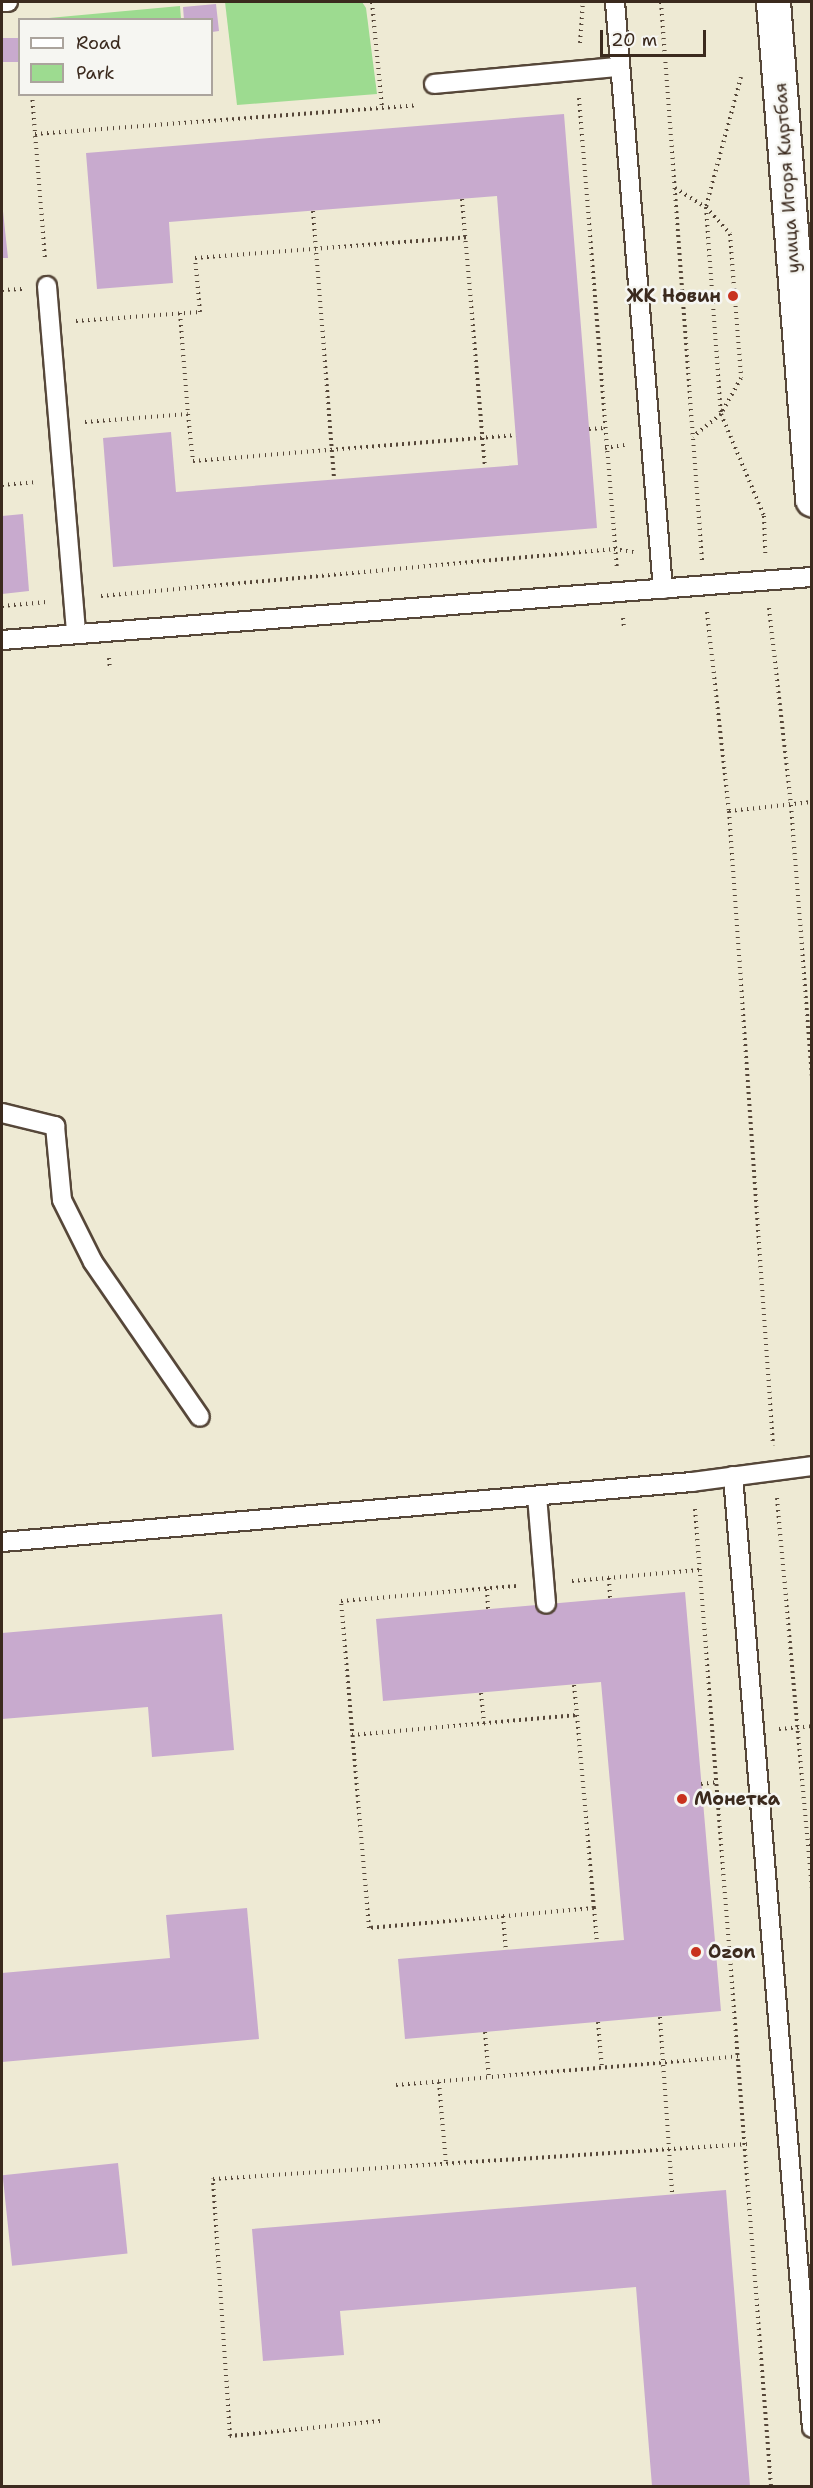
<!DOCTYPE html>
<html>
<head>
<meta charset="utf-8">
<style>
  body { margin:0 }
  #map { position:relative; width:813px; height:2488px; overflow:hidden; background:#eeead4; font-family:"Shantell Sans",sans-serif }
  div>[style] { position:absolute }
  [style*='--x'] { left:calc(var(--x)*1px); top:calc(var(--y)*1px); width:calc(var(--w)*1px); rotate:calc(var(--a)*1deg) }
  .green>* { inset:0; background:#9ddb90 }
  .building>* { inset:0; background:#c8aace; transform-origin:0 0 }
  .path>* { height:4px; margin-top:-2px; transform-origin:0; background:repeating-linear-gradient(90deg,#564739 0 1.5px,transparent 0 6px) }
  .roads { filter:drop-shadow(2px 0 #564739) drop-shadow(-2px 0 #564739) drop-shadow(0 2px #564739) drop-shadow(0 -2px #564739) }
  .service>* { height:18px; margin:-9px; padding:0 9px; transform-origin:9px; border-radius:9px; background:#fff }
  .minor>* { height:33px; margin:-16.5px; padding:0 16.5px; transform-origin:16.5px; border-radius:16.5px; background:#fff }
  .dots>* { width:16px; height:16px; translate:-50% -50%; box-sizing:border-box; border:3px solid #f6f6f2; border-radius:50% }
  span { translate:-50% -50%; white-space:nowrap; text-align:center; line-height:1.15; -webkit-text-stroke:5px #f6f6f2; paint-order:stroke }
  .street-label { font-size:18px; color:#3b2a1e }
  .poi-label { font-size:18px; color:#3b2a1e; font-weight:700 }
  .right { translate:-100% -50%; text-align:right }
  .left { translate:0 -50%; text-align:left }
  .frame { position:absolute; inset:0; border:3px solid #3b2a1e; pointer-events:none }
  .legend { position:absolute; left:18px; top:18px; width:195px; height:78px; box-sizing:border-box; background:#f6f6f2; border:2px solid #aba49d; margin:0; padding:8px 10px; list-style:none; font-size:18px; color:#3b2a1e }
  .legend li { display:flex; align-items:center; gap:12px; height:30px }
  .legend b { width:30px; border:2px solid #aba49d }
  .scale { position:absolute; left:600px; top:30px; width:106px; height:27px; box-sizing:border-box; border:3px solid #3b2a1e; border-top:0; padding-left:8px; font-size:18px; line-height:21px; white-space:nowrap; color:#3b2a1e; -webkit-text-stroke:4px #f6f6f2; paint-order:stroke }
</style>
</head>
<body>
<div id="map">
  <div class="green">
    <div style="clip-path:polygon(225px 2px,362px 2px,366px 8px,377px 94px,237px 105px)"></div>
    <div style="clip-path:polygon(180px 6px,181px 19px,38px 19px)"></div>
  </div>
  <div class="building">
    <div style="clip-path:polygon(216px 4px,219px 31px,212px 32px,212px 20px,184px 20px,183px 7px)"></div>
    <div style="left:20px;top:38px;width:24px;height:18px;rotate:90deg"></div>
    <div style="clip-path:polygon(564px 114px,597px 528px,113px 567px,103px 438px,171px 432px,176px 492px,518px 465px,497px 196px,169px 222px,173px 283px,97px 289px,86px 153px)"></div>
    <div style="clip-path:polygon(2px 202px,8px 258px,2px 258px)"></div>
    <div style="clip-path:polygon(23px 514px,29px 591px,2px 594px,2px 516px)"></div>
    <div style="clip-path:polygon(685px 1592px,721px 2011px,405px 2039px,398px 1959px,624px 1940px,601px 1682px,383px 1701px,376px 1619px)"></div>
    <div style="clip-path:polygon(222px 1614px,234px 1750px,152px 1757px,148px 1707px,2px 1719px,2px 1633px)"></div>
    <div style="clip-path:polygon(247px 1908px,259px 2039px,2px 2062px,2px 1973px,170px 1958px,166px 1915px)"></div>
    <div style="left:118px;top:2163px;width:91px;height:116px;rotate:84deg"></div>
    <div style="clip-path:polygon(726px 2190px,750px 2486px,652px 2486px,636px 2287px,340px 2311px,344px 2355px,263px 2361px,252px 2229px)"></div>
  </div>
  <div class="path">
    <div style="--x:372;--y:2;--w:106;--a:84.6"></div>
    <div style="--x:661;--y:2;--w:560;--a:85.8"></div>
    <div style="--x:580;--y:43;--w:41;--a:-85.8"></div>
    <div style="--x:741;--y:77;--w:135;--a:105.1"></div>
    <div style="--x:706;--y:207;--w:208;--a:85.9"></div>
    <div style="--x:721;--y:414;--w:111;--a:67.1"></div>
    <div style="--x:764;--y:516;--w:37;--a:88"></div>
    <div style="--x:32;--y:94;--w:166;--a:85.5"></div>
    <div style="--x:579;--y:98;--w:470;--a:85.4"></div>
    <div style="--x:35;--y:134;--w:383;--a:-4.3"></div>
    <div style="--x:675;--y:188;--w:36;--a:32"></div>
    <div style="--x:706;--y:207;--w:36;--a:48"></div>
    <div style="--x:730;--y:234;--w:144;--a:85.6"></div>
    <div style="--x:741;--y:378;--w:41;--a:119.1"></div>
    <div style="--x:721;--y:414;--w:36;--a:141"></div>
    <div style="--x:462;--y:199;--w:269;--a:85.1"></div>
    <div style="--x:313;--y:211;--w:269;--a:85.5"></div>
    <div style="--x:2;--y:290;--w:20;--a:-3"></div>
    <div style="--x:180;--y:313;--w:101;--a:85.5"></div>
    <div style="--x:76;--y:321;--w:124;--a:-4.2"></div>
    <div style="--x:200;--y:312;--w:54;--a:-95.3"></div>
    <div style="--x:195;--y:258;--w:272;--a:-4.4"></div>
    <div style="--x:85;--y:422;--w:103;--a:-4.4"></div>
    <div style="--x:188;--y:414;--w:47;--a:83.9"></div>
    <div style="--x:193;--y:461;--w:324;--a:-4.6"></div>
    <div style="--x:589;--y:429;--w:15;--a:-4"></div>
    <div style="--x:605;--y:448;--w:20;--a:-9"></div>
    <div style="--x:2;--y:485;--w:33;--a:-5"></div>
    <div style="--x:101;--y:596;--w:515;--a:-5.23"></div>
    <div style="--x:614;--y:549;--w:20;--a:9"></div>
    <div style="--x:2;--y:606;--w:44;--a:-5.2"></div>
    <div style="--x:769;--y:608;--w:198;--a:83.6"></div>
    <div style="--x:791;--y:805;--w:273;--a:85.6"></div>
    <div style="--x:707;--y:612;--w:200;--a:83.7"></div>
    <div style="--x:729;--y:811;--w:636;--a:86.03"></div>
    <div style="--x:623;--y:618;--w:9;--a:84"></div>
    <div style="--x:109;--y:658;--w:11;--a:85"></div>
    <div style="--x:729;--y:811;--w:83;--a:-6.2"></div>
    <div style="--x:777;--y:1498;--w:391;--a:84.9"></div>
    <div style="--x:695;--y:1509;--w:980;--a:85.55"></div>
    <div style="--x:609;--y:1578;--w:20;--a:87"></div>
    <div style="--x:572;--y:1581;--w:128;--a:-4.9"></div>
    <div style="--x:487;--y:1589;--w:20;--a:87"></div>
    <div style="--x:574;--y:1685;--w:30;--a:84"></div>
    <div style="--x:481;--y:1693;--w:31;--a:84"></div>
    <div style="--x:779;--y:1729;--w:33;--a:-5"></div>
    <div style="--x:352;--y:1735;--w:226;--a:-5.1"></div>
    <div style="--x:577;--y:1715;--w:194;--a:85"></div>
    <div style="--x:594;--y:1908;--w:226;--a:174.9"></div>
    <div style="--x:369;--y:1928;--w:328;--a:-94.9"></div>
    <div style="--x:341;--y:1601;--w:177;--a:-4.9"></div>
    <div style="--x:701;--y:1784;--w:17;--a:-7"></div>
    <div style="--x:594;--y:1908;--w:34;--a:85"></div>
    <div style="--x:503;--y:1916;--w:34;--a:85"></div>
    <div style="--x:660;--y:2017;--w:178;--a:86.1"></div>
    <div style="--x:598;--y:2022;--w:46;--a:85"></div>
    <div style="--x:485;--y:2032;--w:46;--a:85"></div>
    <div style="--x:439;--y:2082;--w:82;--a:85.1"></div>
    <div style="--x:396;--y:2085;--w:345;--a:-4.8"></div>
    <div style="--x:380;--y:2421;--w:151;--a:174.3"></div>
    <div style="--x:230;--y:2436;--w:258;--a:-93.8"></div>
    <div style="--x:213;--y:2179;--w:535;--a:-3.75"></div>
  </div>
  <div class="roads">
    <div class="service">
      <div style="--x:2;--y:2;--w:6;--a:0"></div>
      <div style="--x:615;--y:2;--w:589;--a:85.33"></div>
      <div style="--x:434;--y:84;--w:185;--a:-5.3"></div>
      <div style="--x:47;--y:286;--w:349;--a:85.2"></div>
      <div style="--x:2;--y:640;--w:812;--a:-4.45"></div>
      <div style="--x:2;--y:1113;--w:55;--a:13.8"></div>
      <div style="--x:55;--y:1126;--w:74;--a:84.6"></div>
      <div style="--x:62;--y:1200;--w:69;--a:63.4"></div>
      <div style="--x:93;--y:1262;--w:188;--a:55.4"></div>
      <div style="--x:733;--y:1476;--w:955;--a:85.26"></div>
      <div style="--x:537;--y:1496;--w:108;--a:85.2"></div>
      <div style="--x:2;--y:1542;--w:693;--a:-4.97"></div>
      <div style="--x:692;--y:1482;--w:121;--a:-7.6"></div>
    </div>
    <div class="minor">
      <div style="--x:773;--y:2;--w:499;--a:85.5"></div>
    </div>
  </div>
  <div class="dots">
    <div style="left:733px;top:296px;background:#c8321e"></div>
    <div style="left:682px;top:1799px;background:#c8321e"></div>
    <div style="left:696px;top:1952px;background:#c8321e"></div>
  </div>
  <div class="street-label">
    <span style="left:787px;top:178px;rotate:-94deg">улица Игоря Киртбая</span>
  </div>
  <div class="poi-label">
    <span class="right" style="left:721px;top:296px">ЖК Новин</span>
    <span class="left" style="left:694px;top:1799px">Монетка</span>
    <span class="left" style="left:708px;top:1952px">Ozon</span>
  </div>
  <div class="frame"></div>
  <ul class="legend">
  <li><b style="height:8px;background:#fff"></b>Road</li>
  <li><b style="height:16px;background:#9ddb90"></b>Park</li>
  </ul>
  <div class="scale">20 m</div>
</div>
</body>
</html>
